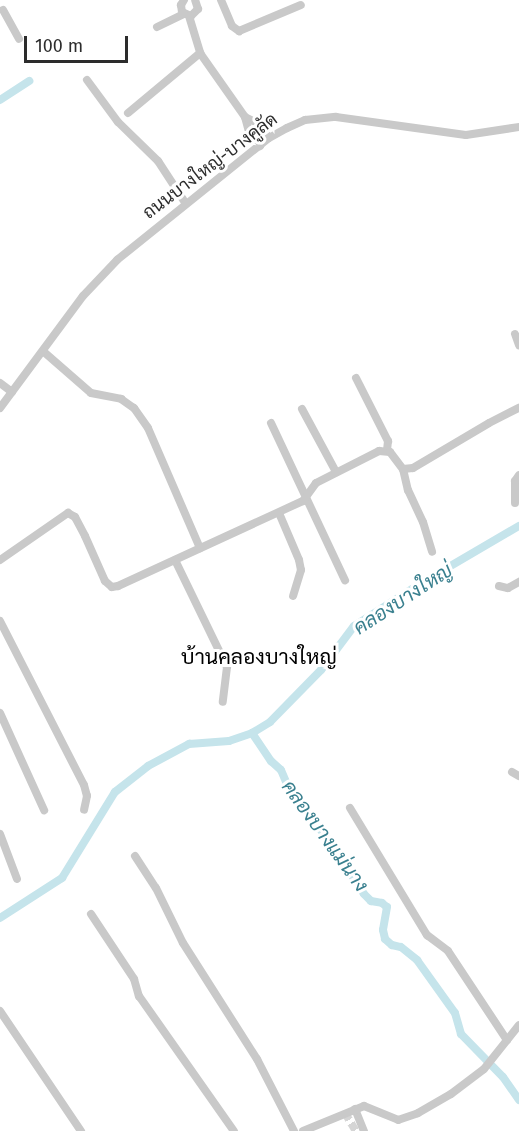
<!DOCTYPE html>
<html>
<head>
<meta charset="utf-8">
<style>
  body { margin:0 }
  #map { position:relative; width:519px; height:1131px; overflow:hidden; background:#fff; font-family:"Fira Sans",Sarabun,sans-serif }
  div>[style] { position:absolute }
  [style*='--x'] { left:calc(var(--x)*1px); top:calc(var(--y)*1px); width:calc(var(--w)*1px); rotate:calc(var(--a)*1deg) }
  .canal>* { height:8px; margin:-4px; padding:0 4px; transform-origin:4px; border-radius:4px; background:#c5e4eb }
  .minor-tunnel>* { height:8px; margin-top:-4px; transform-origin:0; background:repeating-linear-gradient(90deg,#d5d5d5 0 8px,transparent 0 12px) }
  .minor>* { height:8px; margin:-4px; padding:0 4px; transform-origin:4px; border-radius:4px; background:#c9c9c9 }
  span { translate:-50% -50%; white-space:nowrap; text-align:center; line-height:1.15; -webkit-text-stroke:6px #fff; paint-order:stroke }
  .street-label { font-size:18px; color:#2c2c2c }
  .water-label { font-size:20px; color:#3a808f; font-style:italic }
  .quarter-label { font-size:21px; color:#000 }
  .scale { position:absolute; left:24px; top:36px; width:104px; height:27px; box-sizing:border-box; border:3px solid #2c2c2c; border-top:0; padding-left:8px; font-size:18px; line-height:21px; white-space:nowrap; color:#2c2c2c; -webkit-text-stroke:4px #fff; paint-order:stroke }
</style>
</head>
<body>
<div id="map">
  <div class="canal">
    <div style="--x:0;--y:100;--w:35;--a:-33"></div>
    <div style="--x:252;--y:733;--w:34;--a:56"></div>
    <div style="--x:271;--y:761;--w:13;--a:42"></div>
    <div style="--x:281;--y:770;--w:21;--a:67"></div>
    <div style="--x:289;--y:789;--w:62;--a:52.2"></div>
    <div style="--x:327;--y:838;--w:67;--a:56.5"></div>
    <div style="--x:364;--y:894;--w:10;--a:45"></div>
    <div style="--x:371;--y:901;--w:11;--a:10"></div>
    <div style="--x:382;--y:903;--w:6;--a:39"></div>
    <div style="--x:387;--y:907;--w:23;--a:100"></div>
    <div style="--x:383;--y:930;--w:9;--a:77"></div>
    <div style="--x:385;--y:939;--w:9;--a:41"></div>
    <div style="--x:392;--y:945;--w:9;--a:13"></div>
    <div style="--x:401;--y:947;--w:21;--a:39"></div>
    <div style="--x:417;--y:960;--w:65;--a:54.4"></div>
    <div style="--x:455;--y:1013;--w:22;--a:74"></div>
    <div style="--x:461;--y:1034;--w:60;--a:45.7"></div>
    <div style="--x:503;--y:1077;--w:28;--a:55"></div>
    <div style="--x:0;--y:918;--w:74;--a:-32.8"></div>
    <div style="--x:62;--y:878;--w:101;--a:-58.4"></div>
    <div style="--x:115;--y:792;--w:42;--a:-38.2"></div>
    <div style="--x:148;--y:766;--w:47;--a:-28.2"></div>
    <div style="--x:189;--y:744;--w:40;--a:-4.3"></div>
    <div style="--x:229;--y:741;--w:24;--a:-19"></div>
    <div style="--x:252;--y:733;--w:21;--a:-31"></div>
    <div style="--x:270;--y:722;--w:73;--a:-45.6"></div>
    <div style="--x:321;--y:670;--w:55;--a:-53.1"></div>
    <div style="--x:354;--y:626;--w:76;--a:-32.6"></div>
    <div style="--x:418;--y:585;--w:117;--a:-30.3"></div>
  </div>
  <div class="minor-tunnel">
    <div style="--x:345;--y:1113;--w:21;--a:59"></div>
  </div>
  <div class="minor">
    <div style="--x:184;--y:0;--w:6;--a:121"></div>
    <div style="--x:181;--y:5;--w:7;--a:82"></div>
    <div style="--x:182;--y:12;--w:10;--a:24"></div>
    <div style="--x:191;--y:16;--w:10;--a:-45"></div>
    <div style="--x:198;--y:9;--w:9;--a:-108"></div>
    <div style="--x:221;--y:0;--w:28;--a:67"></div>
    <div style="--x:232;--y:26;--w:9;--a:36"></div>
    <div style="--x:239;--y:31;--w:67;--a:-22.8"></div>
    <div style="--x:3;--y:10;--w:33;--a:61"></div>
    <div style="--x:189;--y:16;--w:39;--a:73"></div>
    <div style="--x:200;--y:53;--w:78;--a:54.9"></div>
    <div style="--x:245;--y:117;--w:16;--a:75"></div>
    <div style="--x:249;--y:132;--w:18;--a:52"></div>
    <div style="--x:157;--y:27;--w:30;--a:-26"></div>
    <div style="--x:87;--y:80;--w:52;--a:53.6"></div>
    <div style="--x:118;--y:122;--w:56;--a:44.3"></div>
    <div style="--x:158;--y:161;--w:51;--a:56.9"></div>
    <div style="--x:128;--y:113;--w:94;--a:-39.8"></div>
    <div style="--x:245;--y:117;--w:16;--a:27"></div>
    <div style="--x:259;--y:124;--w:17;--a:54"></div>
    <div style="--x:515;--y:334;--w:12;--a:70"></div>
    <div style="--x:44;--y:352;--w:62;--a:41.1"></div>
    <div style="--x:91;--y:393;--w:31;--a:11"></div>
    <div style="--x:121;--y:399;--w:16;--a:35"></div>
    <div style="--x:134;--y:408;--w:24;--a:55"></div>
    <div style="--x:148;--y:428;--w:131;--a:66.6"></div>
    <div style="--x:356;--y:378;--w:71;--a:63.1"></div>
    <div style="--x:388;--y:441;--w:9;--a:96"></div>
    <div style="--x:0;--y:383;--w:15;--a:37"></div>
    <div style="--x:0;--y:408;--w:139;--a:-53.5"></div>
    <div style="--x:83;--y:296;--w:50;--a:-46.6"></div>
    <div style="--x:117;--y:260;--w:195;--a:-38.8"></div>
    <div style="--x:269;--y:138;--w:21;--a:-29"></div>
    <div style="--x:287;--y:128;--w:20;--a:-24"></div>
    <div style="--x:305;--y:120;--w:31;--a:-6"></div>
    <div style="--x:336;--y:117;--w:131;--a:7.9"></div>
    <div style="--x:466;--y:135;--w:54;--a:-8.6"></div>
    <div style="--x:302;--y:409;--w:72;--a:61.6"></div>
    <div style="--x:271;--y:423;--w:174;--a:64.8"></div>
    <div style="--x:403;--y:469;--w:22;--a:77"></div>
    <div style="--x:408;--y:490;--w:35;--a:65"></div>
    <div style="--x:423;--y:522;--w:31;--a:73"></div>
    <div style="--x:515;--y:503;--w:22;--a:-90"></div>
    <div style="--x:515;--y:481;--w:7;--a:-56"></div>
    <div style="--x:279;--y:513;--w:51;--a:66.9"></div>
    <div style="--x:299;--y:560;--w:10;--a:79"></div>
    <div style="--x:301;--y:570;--w:27;--a:107"></div>
    <div style="--x:0;--y:560;--w:83;--a:-34.7"></div>
    <div style="--x:68;--y:513;--w:8;--a:30"></div>
    <div style="--x:75;--y:517;--w:21;--a:62"></div>
    <div style="--x:85;--y:536;--w:49;--a:66"></div>
    <div style="--x:105;--y:581;--w:9;--a:41"></div>
    <div style="--x:112;--y:587;--w:6;--a:-9"></div>
    <div style="--x:118;--y:586;--w:204;--a:-24.7"></div>
    <div style="--x:303;--y:501;--w:22;--a:-54"></div>
    <div style="--x:316;--y:483;--w:71;--a:-26.9"></div>
    <div style="--x:379;--y:451;--w:11;--a:5"></div>
    <div style="--x:390;--y:452;--w:21;--a:53"></div>
    <div style="--x:403;--y:469;--w:10;--a:-6"></div>
    <div style="--x:413;--y:468;--w:88;--a:-30.6"></div>
    <div style="--x:489;--y:423;--w:34;--a:-27"></div>
    <div style="--x:175;--y:560;--w:119;--a:64.1"></div>
    <div style="--x:227;--y:667;--w:35;--a:97"></div>
    <div style="--x:499;--y:586;--w:9;--a:13"></div>
    <div style="--x:508;--y:588;--w:13;--a:-29"></div>
    <div style="--x:0;--y:621;--w:184;--a:62.9"></div>
    <div style="--x:84;--y:785;--w:11;--a:75"></div>
    <div style="--x:87;--y:796;--w:14;--a:102"></div>
    <div style="--x:0;--y:713;--w:107;--a:65.6"></div>
    <div style="--x:512;--y:772;--w:8;--a:30"></div>
    <div style="--x:350;--y:808;--w:149;--a:58.8"></div>
    <div style="--x:427;--y:935;--w:26;--a:37"></div>
    <div style="--x:448;--y:951;--w:107;--a:56.5"></div>
    <div style="--x:0;--y:834;--w:48;--a:69.3"></div>
    <div style="--x:135;--y:856;--w:38;--a:57"></div>
    <div style="--x:156;--y:888;--w:61;--a:63.9"></div>
    <div style="--x:183;--y:943;--w:138;--a:57.5"></div>
    <div style="--x:257;--y:1059;--w:81;--a:62.8"></div>
    <div style="--x:91;--y:914;--w:78;--a:56.5"></div>
    <div style="--x:134;--y:979;--w:18;--a:74"></div>
    <div style="--x:139;--y:996;--w:165;--a:54.9"></div>
    <div style="--x:0;--y:1011;--w:145;--a:56"></div>
    <div style="--x:355;--y:1109;--w:24;--a:68"></div>
    <div style="--x:303;--y:1131;--w:66;--a:-22.3"></div>
    <div style="--x:364;--y:1106;--w:37;--a:22"></div>
    <div style="--x:398;--y:1120;--w:21;--a:-19"></div>
    <div style="--x:418;--y:1113;--w:38;--a:-30"></div>
    <div style="--x:451;--y:1094;--w:41;--a:-37.1"></div>
    <div style="--x:484;--y:1069;--w:56;--a:-51.5"></div>
  </div>
  <div class="street-label">
    <span style="left:210px;top:166px;rotate:-37deg">ถนนบางใหญ่-บางคูลัด</span>
  </div>
  <div class="water-label">
    <span style="left:403px;top:599px;rotate:-33deg">คลองบางใหญ่</span>
    <span style="left:325px;top:836px;rotate:54deg">คลองบางแม่นาง</span>
  </div>
  <div class="quarter-label">
    <span style="left:259px;top:657px">บ้านคลองบางใหญ่</span>
  </div>
  <div class="scale">100 m</div>
</div>
</body>
</html>
